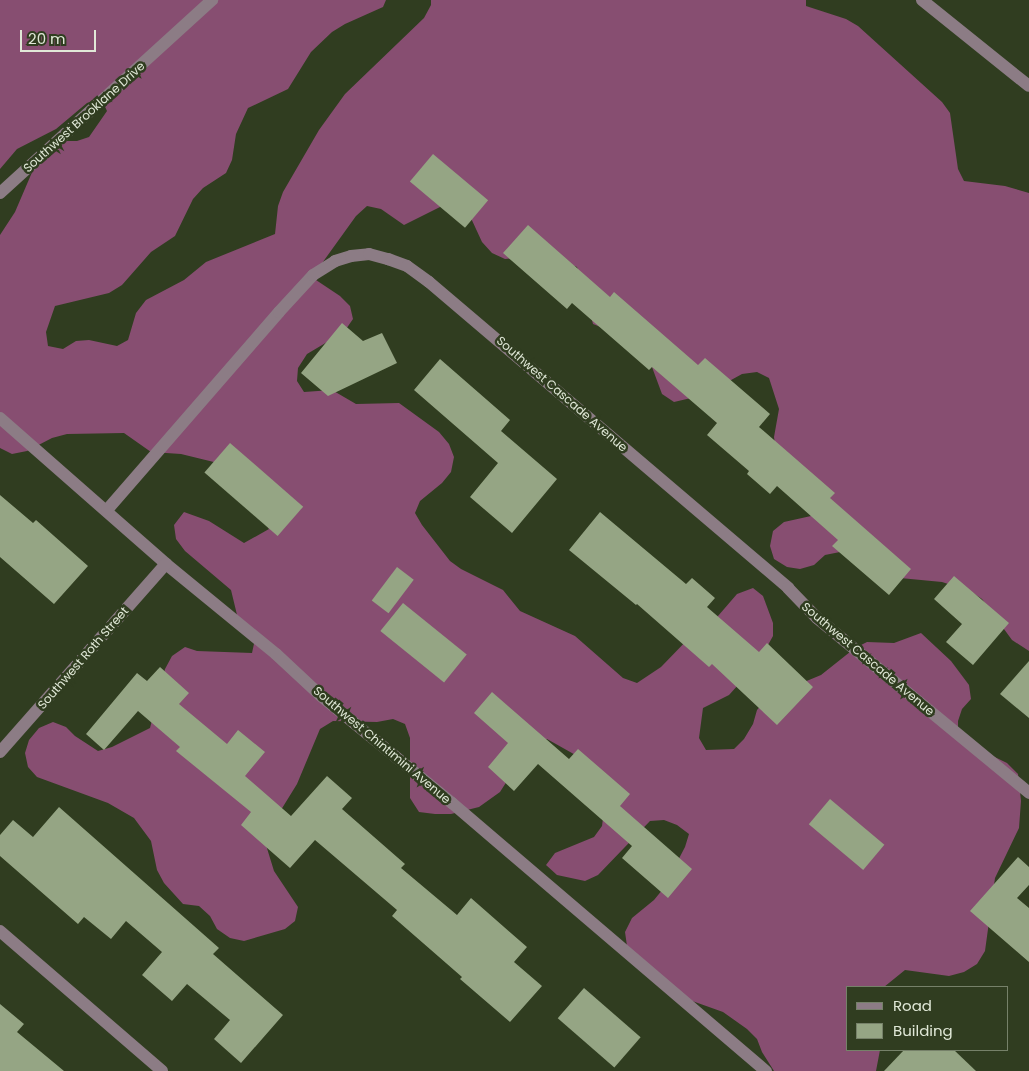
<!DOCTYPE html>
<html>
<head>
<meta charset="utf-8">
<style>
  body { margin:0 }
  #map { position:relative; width:1029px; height:1071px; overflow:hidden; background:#303d20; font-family:Poppins,sans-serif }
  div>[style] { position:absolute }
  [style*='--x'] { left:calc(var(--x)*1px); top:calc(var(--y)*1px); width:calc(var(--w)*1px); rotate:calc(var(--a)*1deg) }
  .forest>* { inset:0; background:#874e71 }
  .building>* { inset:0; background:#95a584; transform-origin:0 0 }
  .minor>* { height:12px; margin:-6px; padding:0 6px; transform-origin:6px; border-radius:6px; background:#8c7c85 }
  span { translate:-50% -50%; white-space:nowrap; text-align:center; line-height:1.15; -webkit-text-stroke:5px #303d20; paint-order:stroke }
  .street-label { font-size:12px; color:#e0e8d7 }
  .legend { position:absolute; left:846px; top:986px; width:162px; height:65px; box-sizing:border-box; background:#303d20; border:1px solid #768169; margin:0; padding:6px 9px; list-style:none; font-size:15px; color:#e0e8d7 }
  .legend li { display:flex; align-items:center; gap:10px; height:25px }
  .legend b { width:25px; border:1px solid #768169 }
  .scale { position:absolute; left:20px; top:30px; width:76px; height:22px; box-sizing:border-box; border:2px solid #e0e8d7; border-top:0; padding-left:6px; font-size:15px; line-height:18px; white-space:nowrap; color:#e0e8d7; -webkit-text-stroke:4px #303d20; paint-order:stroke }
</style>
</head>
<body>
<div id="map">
  <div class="forest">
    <div style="clip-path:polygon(0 0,386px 0,383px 7px,345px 24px,332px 32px,311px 52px,288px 89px,248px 108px,236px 134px,232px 160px,226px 173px,203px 188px,193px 199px,175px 236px,151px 252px,122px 285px,109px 293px,55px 306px,46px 332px,48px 346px,63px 349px,76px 341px,89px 340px,117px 346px,128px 340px,136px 313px,146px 300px,184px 280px,206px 262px,275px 234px,278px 206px,283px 192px,319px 130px,345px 94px,424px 18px,431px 5px,431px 0,806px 0,806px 6px,846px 19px,858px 26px,942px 102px,950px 113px,958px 169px,964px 181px,1005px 186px,1029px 193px,1029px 651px,1012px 640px,982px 599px,970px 591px,942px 582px,900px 578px,840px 552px,825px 555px,814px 565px,800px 569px,787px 567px,774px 559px,770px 546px,773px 531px,784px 522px,811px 516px,776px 452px,774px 437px,779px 409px,769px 378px,757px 372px,742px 374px,704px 395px,674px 402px,662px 394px,646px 351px,636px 341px,593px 324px,577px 267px,552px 257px,537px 255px,505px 259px,492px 253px,482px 242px,470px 216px,444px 205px,404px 225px,381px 209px,367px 206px,356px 216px,320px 266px,316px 280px,340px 296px,350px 306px,353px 319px,344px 332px,307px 354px,298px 368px,297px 381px,304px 392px,332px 390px,356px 404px,399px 403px,439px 432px,449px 444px,454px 457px,451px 472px,442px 483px,420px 501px,415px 513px,422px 525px,450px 561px,461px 569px,503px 590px,520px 611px,575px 636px,623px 678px,637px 683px,661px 667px,692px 635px,718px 616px,737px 594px,753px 588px,763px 596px,773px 623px,773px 636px,758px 663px,729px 695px,703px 708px,699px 738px,706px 750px,734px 749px,744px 739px,753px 724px,757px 710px,768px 697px,821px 675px,855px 648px,867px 642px,894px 643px,921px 633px,951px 661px,969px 685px,971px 699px,962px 709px,958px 721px,958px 736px,968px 744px,1007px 763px,1018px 774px,1021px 801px,1019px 828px,995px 878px,985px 951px,977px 964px,964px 972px,949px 976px,905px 970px,884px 987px,848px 987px,848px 1050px,880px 1050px,876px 1071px,774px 1071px,762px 1052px,757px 1039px,747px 1029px,723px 1012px,681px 997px,627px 946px,625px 932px,632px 918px,654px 900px,663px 889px,685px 847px,689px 834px,677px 825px,664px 820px,650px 821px,598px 875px,585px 881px,557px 875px,546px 865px,555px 853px,594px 837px,602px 826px,608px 779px,595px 766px,547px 739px,528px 748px,500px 792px,479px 807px,451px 814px,435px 814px,419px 812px,410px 798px,410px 738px,405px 724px,393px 719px,377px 722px,333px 721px,320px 729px,297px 784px,268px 831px,266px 845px,274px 871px,298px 907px,295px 921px,285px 929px,244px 941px,230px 938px,217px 929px,210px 916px,199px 906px,183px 904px,164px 883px,157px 870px,151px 841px,134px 818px,108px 803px,37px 777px,28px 767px,25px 753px,29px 740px,39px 728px,53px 722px,66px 727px,75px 736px,98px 751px,112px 747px,150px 728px,165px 669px,172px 656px,185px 647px,197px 651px,252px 653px,255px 639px,238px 619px,231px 590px,185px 551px,176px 539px,174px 525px,184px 512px,209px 521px,244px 543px,269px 529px,226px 465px,181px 454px,151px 452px,124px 433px,67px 434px,52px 438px,27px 451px,12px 454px,0 448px,0 235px,15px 212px,39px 156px,63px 141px,77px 141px,89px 137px,107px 111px,101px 98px,87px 103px,56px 129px,17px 149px,0 169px)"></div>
  </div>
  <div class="building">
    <div style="left:433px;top:154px;width:72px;height:36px;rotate:40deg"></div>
    <div style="clip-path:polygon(528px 225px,610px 297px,614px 292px,698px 365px,705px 358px,770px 414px,759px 427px,835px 493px,830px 498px,911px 569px,889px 595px,832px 546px,838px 540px,777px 486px,770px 494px,747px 474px,749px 471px,707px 435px,717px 423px,652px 367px,649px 370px,572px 303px,567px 309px,503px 253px)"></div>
    <div style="clip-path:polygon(342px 323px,363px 341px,382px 333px,397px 363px,328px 396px,301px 373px)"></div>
    <div style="clip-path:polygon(440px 359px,510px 420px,501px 431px,557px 479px,512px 533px,470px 497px,498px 463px,414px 390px)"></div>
    <div style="left:230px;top:443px;width:97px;height:39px;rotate:41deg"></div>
    <div style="clip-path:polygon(0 495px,33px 523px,36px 520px,88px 566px,54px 604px,0 557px)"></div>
    <div style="clip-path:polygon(600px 512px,686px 584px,692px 578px,715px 598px,707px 607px,759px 652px,767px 643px,813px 687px,777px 725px,712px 664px,709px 667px,637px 604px,636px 605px,569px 550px)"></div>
    <div style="left:397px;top:567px;width:21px;height:42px;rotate:37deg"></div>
    <div style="clip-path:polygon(954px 576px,1009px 623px,973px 665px,946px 642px,962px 624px,934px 599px)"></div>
    <div style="left:403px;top:603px;width:82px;height:36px;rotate:39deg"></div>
    <div style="clip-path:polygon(1029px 661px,1029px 718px,1000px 694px)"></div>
    <div style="clip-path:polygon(160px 667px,189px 693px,179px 704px,227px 744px,238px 730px,265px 752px,245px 776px,291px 816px,327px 776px,352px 798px,342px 809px,405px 864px,401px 868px,457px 915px,471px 898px,527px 947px,514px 962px,542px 986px,510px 1022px,460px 979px,462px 977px,392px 916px,397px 910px,315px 840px,290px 868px,241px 825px,251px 812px,176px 751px,180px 747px,138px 711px,104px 750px,86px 734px,137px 673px,147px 681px)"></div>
    <div style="clip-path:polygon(492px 692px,569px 759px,578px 749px,630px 794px,620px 806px,692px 869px,668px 898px,622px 858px,632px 846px,538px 764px,514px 791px,488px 767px,508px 743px,474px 713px)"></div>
    <div style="left:830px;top:799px;width:71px;height:33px;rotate:40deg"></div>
    <div style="clip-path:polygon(59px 807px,219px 948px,213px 954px,283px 1015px,241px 1063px,214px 1039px,230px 1020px,187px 984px,172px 1001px,142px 975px,162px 952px,126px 921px,111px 939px,84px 917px,78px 924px,0 856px,0 835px,13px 820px,33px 837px)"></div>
    <div style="clip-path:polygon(1018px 857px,1029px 867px,1029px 885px,1017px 898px,1029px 908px,1029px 962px,970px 911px)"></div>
    <div style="left:584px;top:988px;width:75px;height:40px;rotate:41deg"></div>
    <div style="clip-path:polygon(0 1004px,24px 1024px,17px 1032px,64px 1071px,0 1071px)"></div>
    <div style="clip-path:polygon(904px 1050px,954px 1050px,976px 1071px,884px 1071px)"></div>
  </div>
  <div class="minor">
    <div style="--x:922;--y:0;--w:137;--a:38.8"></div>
    <div style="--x:0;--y:193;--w:287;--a:-42.3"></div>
    <div style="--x:0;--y:418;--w:221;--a:41.3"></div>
    <div style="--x:166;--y:564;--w:142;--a:39.3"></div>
    <div style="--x:276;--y:654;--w:60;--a:43"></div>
    <div style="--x:320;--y:695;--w:171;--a:39.3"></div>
    <div style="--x:452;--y:803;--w:413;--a:40.5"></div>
    <div style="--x:107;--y:510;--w:262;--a:-49"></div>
    <div style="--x:279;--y:312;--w:50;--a:-47.4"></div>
    <div style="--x:313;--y:275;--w:26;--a:-32"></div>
    <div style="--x:335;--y:261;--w:17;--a:-17"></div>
    <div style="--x:351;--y:256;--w:18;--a:-6"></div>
    <div style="--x:369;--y:254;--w:20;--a:15"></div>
    <div style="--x:388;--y:259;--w:20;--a:20"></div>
    <div style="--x:407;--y:266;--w:27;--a:36"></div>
    <div style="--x:429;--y:282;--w:472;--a:40.4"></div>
    <div style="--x:788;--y:588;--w:42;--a:46"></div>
    <div style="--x:817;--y:618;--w:275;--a:39.5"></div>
    <div style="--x:0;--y:752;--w:251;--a:-48.6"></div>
    <div style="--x:0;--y:931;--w:214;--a:40.8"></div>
  </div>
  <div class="street-label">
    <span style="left:84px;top:117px;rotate:-42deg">Southwest Brooklane Drive</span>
    <span style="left:562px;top:394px;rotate:41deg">Southwest Cascade Avenue</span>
    <span style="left:83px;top:658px;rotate:-49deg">Southwest Roth Street</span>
    <span style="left:868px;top:659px;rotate:40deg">Southwest Cascade Avenue</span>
    <span style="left:382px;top:745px;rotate:40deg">Southwest Chintimini Avenue</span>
  </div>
  <ul class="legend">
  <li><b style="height:6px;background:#8c7c85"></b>Road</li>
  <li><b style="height:14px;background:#95a584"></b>Building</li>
  </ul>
  <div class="scale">20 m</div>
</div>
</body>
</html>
